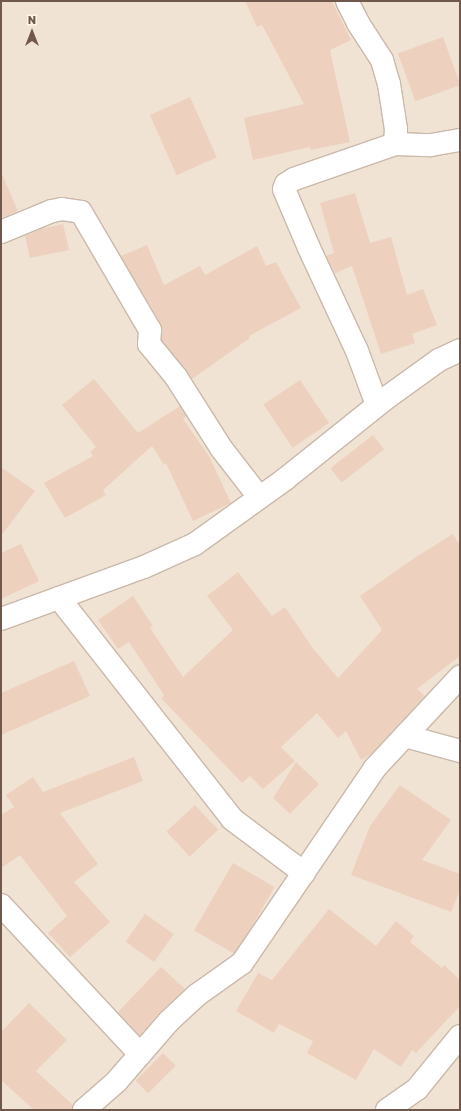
<!DOCTYPE html>
<html>
<head>
<meta charset="utf-8">
<style>
  body { margin:0 }
  #map { position:relative; width:461px; height:1111px; overflow:hidden; background:#faf1e4; font-family:"Golos Text",sans-serif }
  div>[style] { position:absolute }
  [style*='--x'] { left:calc(var(--x)*1px); top:calc(var(--y)*1px); width:calc(var(--w)*1px); rotate:calc(var(--a)*1deg) }
  .residential>* { inset:0; background:#f1e3d3; transform-origin:0 0 }
  .building>* { inset:0; background:#edd0be; transform-origin:0 0 }
  .roads { filter:drop-shadow(1px 0 #cab9ab) drop-shadow(-1px 0 #cab9ab) drop-shadow(0 1px #cab9ab) drop-shadow(0 -1px #cab9ab) }
  .minor>* { height:22px; margin:-11px; padding:0 11px; transform-origin:11px; border-radius:11px; background:#fff }
  span { translate:-50% -50%; white-space:nowrap; text-align:center; line-height:1.15; -webkit-text-stroke:3px #fdf5ea; paint-order:stroke }
  .frame { position:absolute; inset:0; border:2px solid #70584c; pointer-events:none }
  .north { position:absolute; left:12px; top:12px; width:40px; height:40px; -webkit-text-stroke:3px #fdf5ea; paint-order:stroke; rotate:0deg; font-size:11px; font-weight:700; line-height:16px; text-align:center; color:#70584c }
  .north::after { content:''; display:block; margin:auto; width:14px; height:18px; background:#70584c; clip-path:polygon(50% 0,100% 100%,50% 72%,0 100%) }
</style>
</head>
<body>
<div id="map">
  <div class="residential">
    <div style="left:1px;top:1px;width:459px;height:1109px"></div>
  </div>
  <div class="building">
    <div style="clip-path:polygon(245px 1px,332px 1px,351px 40px,330px 50px,350px 142px,311px 150px,310px 147px,253px 160px,244px 118px,304px 104px,262px 25px,257px 27px)"></div>
    <div style="left:443px;top:37px;width:51px;height:48px;rotate:70deg"></div>
    <div style="left:190px;top:97px;width:66px;height:44px;rotate:66deg"></div>
    <div style="clip-path:polygon(1px 172px,18px 211px,1px 218px)"></div>
    <div style="clip-path:polygon(355px 193px,370px 243px,391px 237px,407px 295px,423px 289px,437px 325px,412px 334px,415px 343px,381px 354px,352px 266px,335px 273px,326px 256px,334px 253px,320px 203px)"></div>
    <div style="clip-path:polygon(63px 224px,69px 250px,30px 258px,25px 236px,41px 229px)"></div>
    <div style="clip-path:polygon(147px 245px,164px 285px,200px 266px,205px 275px,257px 246px,266px 266px,276px 262px,301px 308px,249px 336px,250px 338px,192px 379px,162px 341px,161px 324px,121px 256px)"></div>
    <div style="clip-path:polygon(94px 379px,138px 433px,180px 406px,186px 416px,183px 419px,209px 456px,231px 503px,193px 521px,166px 463px,164px 465px,152px 446px,103px 490px,106px 495px,65px 518px,44px 483px,93px 456px,90px 452px,96px 447px,62px 405px)"></div>
    <div style="left:300px;top:380px;width:52px;height:44px;rotate:56deg"></div>
    <div style="left:373px;top:435px;width:18px;height:54px;rotate:52deg"></div>
    <div style="clip-path:polygon(1px 467px,35px 491px,1px 536px)"></div>
    <div style="clip-path:polygon(453px 534px,460px 545px,460px 656px,417px 689px,425px 696px,371px 754px,361px 760px,346px 731px,338px 738px,317px 713px,281px 747px,295px 761px,263px 789px,250px 776px,242px 783px,161px 698px,164px 695px,129px 642px,118px 649px,98px 620px,133px 596px,153px 626px,150px 628px,183px 677px,233px 630px,207px 596px,238px 572px,272px 616px,285px 607px,312px 647px,338px 678px,382px 630px,360px 596px,416px 557px)"></div>
    <div style="clip-path:polygon(21px 544px,39px 581px,1px 599px,1px 553px)"></div>
    <div style="clip-path:polygon(74px 661px,90px 696px,1px 735px,1px 693px)"></div>
    <div style="clip-path:polygon(134px 757px,143px 781px,60px 813px,98px 864px,74px 882px,110px 922px,70px 957px,48px 933px,67px 916px,20px 855px,1px 868px,1px 815px,14px 807px,6px 795px,33px 777px,43px 792px)"></div>
    <div style="clip-path:polygon(296px 762px,319px 784px,290px 814px,273px 798px)"></div>
    <div style="clip-path:polygon(400px 785px,451px 820px,422px 860px,460px 874px,460px 890px,451px 912px,351px 875px,370px 826px)"></div>
    <div style="left:195px;top:805px;width:34px;height:39px;rotate:47deg"></div>
    <div style="left:233px;top:863px;width:48px;height:78px;rotate:30deg"></div>
    <div style="clip-path:polygon(329px 909px,376px 946px,396px 921px,414px 936px,410px 942px,442px 968px,444px 965px,460px 980px,460px 1006px,416px 1053px,412px 1050px,401px 1067px,374px 1049px,356px 1080px,307px 1053px,313px 1041px,279px 1024px,274px 1033px,236px 1011px,258px 973px,272px 980px)"></div>
    <div style="left:145px;top:914px;width:35px;height:34px;rotate:35deg"></div>
    <div style="clip-path:polygon(161px 967px,185px 989px,160px 1012px,140px 1036px,118px 1012px)"></div>
    <div style="clip-path:polygon(29px 1003px,67px 1040px,36px 1071px,73px 1105px,72px 1110px,34px 1110px,1px 1080px,1px 1032px)"></div>
    <div style="left:163px;top:1053px;width:18px;height:39px;rotate:45deg"></div>
  </div>
  <div class="roads">
    <div class="minor">
      <div style="--x:347;--y:1;--w:25;--a:63"></div>
      <div style="--x:358;--y:23;--w:44;--a:57"></div>
      <div style="--x:382;--y:60;--w:25;--a:74"></div>
      <div style="--x:389;--y:84;--w:46;--a:81.2"></div>
      <div style="--x:396;--y:129;--w:15;--a:94"></div>
      <div style="--x:1;--y:232;--w:55;--a:-22.4"></div>
      <div style="--x:52;--y:211;--w:10;--a:-11"></div>
      <div style="--x:62;--y:209;--w:19;--a:9"></div>
      <div style="--x:81;--y:212;--w:137;--a:59.7"></div>
      <div style="--x:150;--y:330;--w:14;--a:94"></div>
      <div style="--x:149;--y:344;--w:43;--a:50.7"></div>
      <div style="--x:176;--y:377;--w:84;--a:57.6"></div>
      <div style="--x:221;--y:448;--w:62;--a:52.2"></div>
      <div style="--x:377;--y:405;--w:58;--a:-110.3"></div>
      <div style="--x:357;--y:351;--w:114;--a:-115"></div>
      <div style="--x:309;--y:248;--w:64;--a:-113"></div>
      <div style="--x:284;--y:189;--w:5;--a:-68"></div>
      <div style="--x:286;--y:184;--w:9;--a:-32"></div>
      <div style="--x:294;--y:179;--w:107;--a:-19.1"></div>
      <div style="--x:395;--y:144;--w:36;--a:2"></div>
      <div style="--x:431;--y:145;--w:29;--a:-10"></div>
      <div style="--x:59;--y:598;--w:281;--a:51.9"></div>
      <div style="--x:232;--y:819;--w:90;--a:36.9"></div>
      <div style="--x:1;--y:619;--w:152;--a:-20"></div>
      <div style="--x:144;--y:567;--w:56;--a:-24.3"></div>
      <div style="--x:195;--y:544;--w:110;--a:-35.7"></div>
      <div style="--x:284;--y:480;--w:134;--a:-38.7"></div>
      <div style="--x:389;--y:396;--w:62;--a:-35.8"></div>
      <div style="--x:439;--y:360;--w:23;--a:-25"></div>
      <div style="--x:405;--y:736;--w:57;--a:15.3"></div>
      <div style="--x:1;--y:905;--w:204;--a:47"></div>
      <div style="--x:84;--y:1110;--w:43;--a:-41.2"></div>
      <div style="--x:116;--y:1082;--w:81;--a:-49"></div>
      <div style="--x:169;--y:1021;--w:38;--a:-43"></div>
      <div style="--x:197;--y:995;--w:55;--a:-35.4"></div>
      <div style="--x:242;--y:963;--w:236;--a:-55.7"></div>
      <div style="--x:375;--y:768;--w:125;--a:-47"></div>
      <div style="--x:387;--y:1110;--w:37;--a:-35"></div>
      <div style="--x:417;--y:1089;--w:68;--a:-50.9"></div>
    </div>
  </div>
  <div class="frame"></div>
  <div class="north">N</div>
</div>
</body>
</html>
